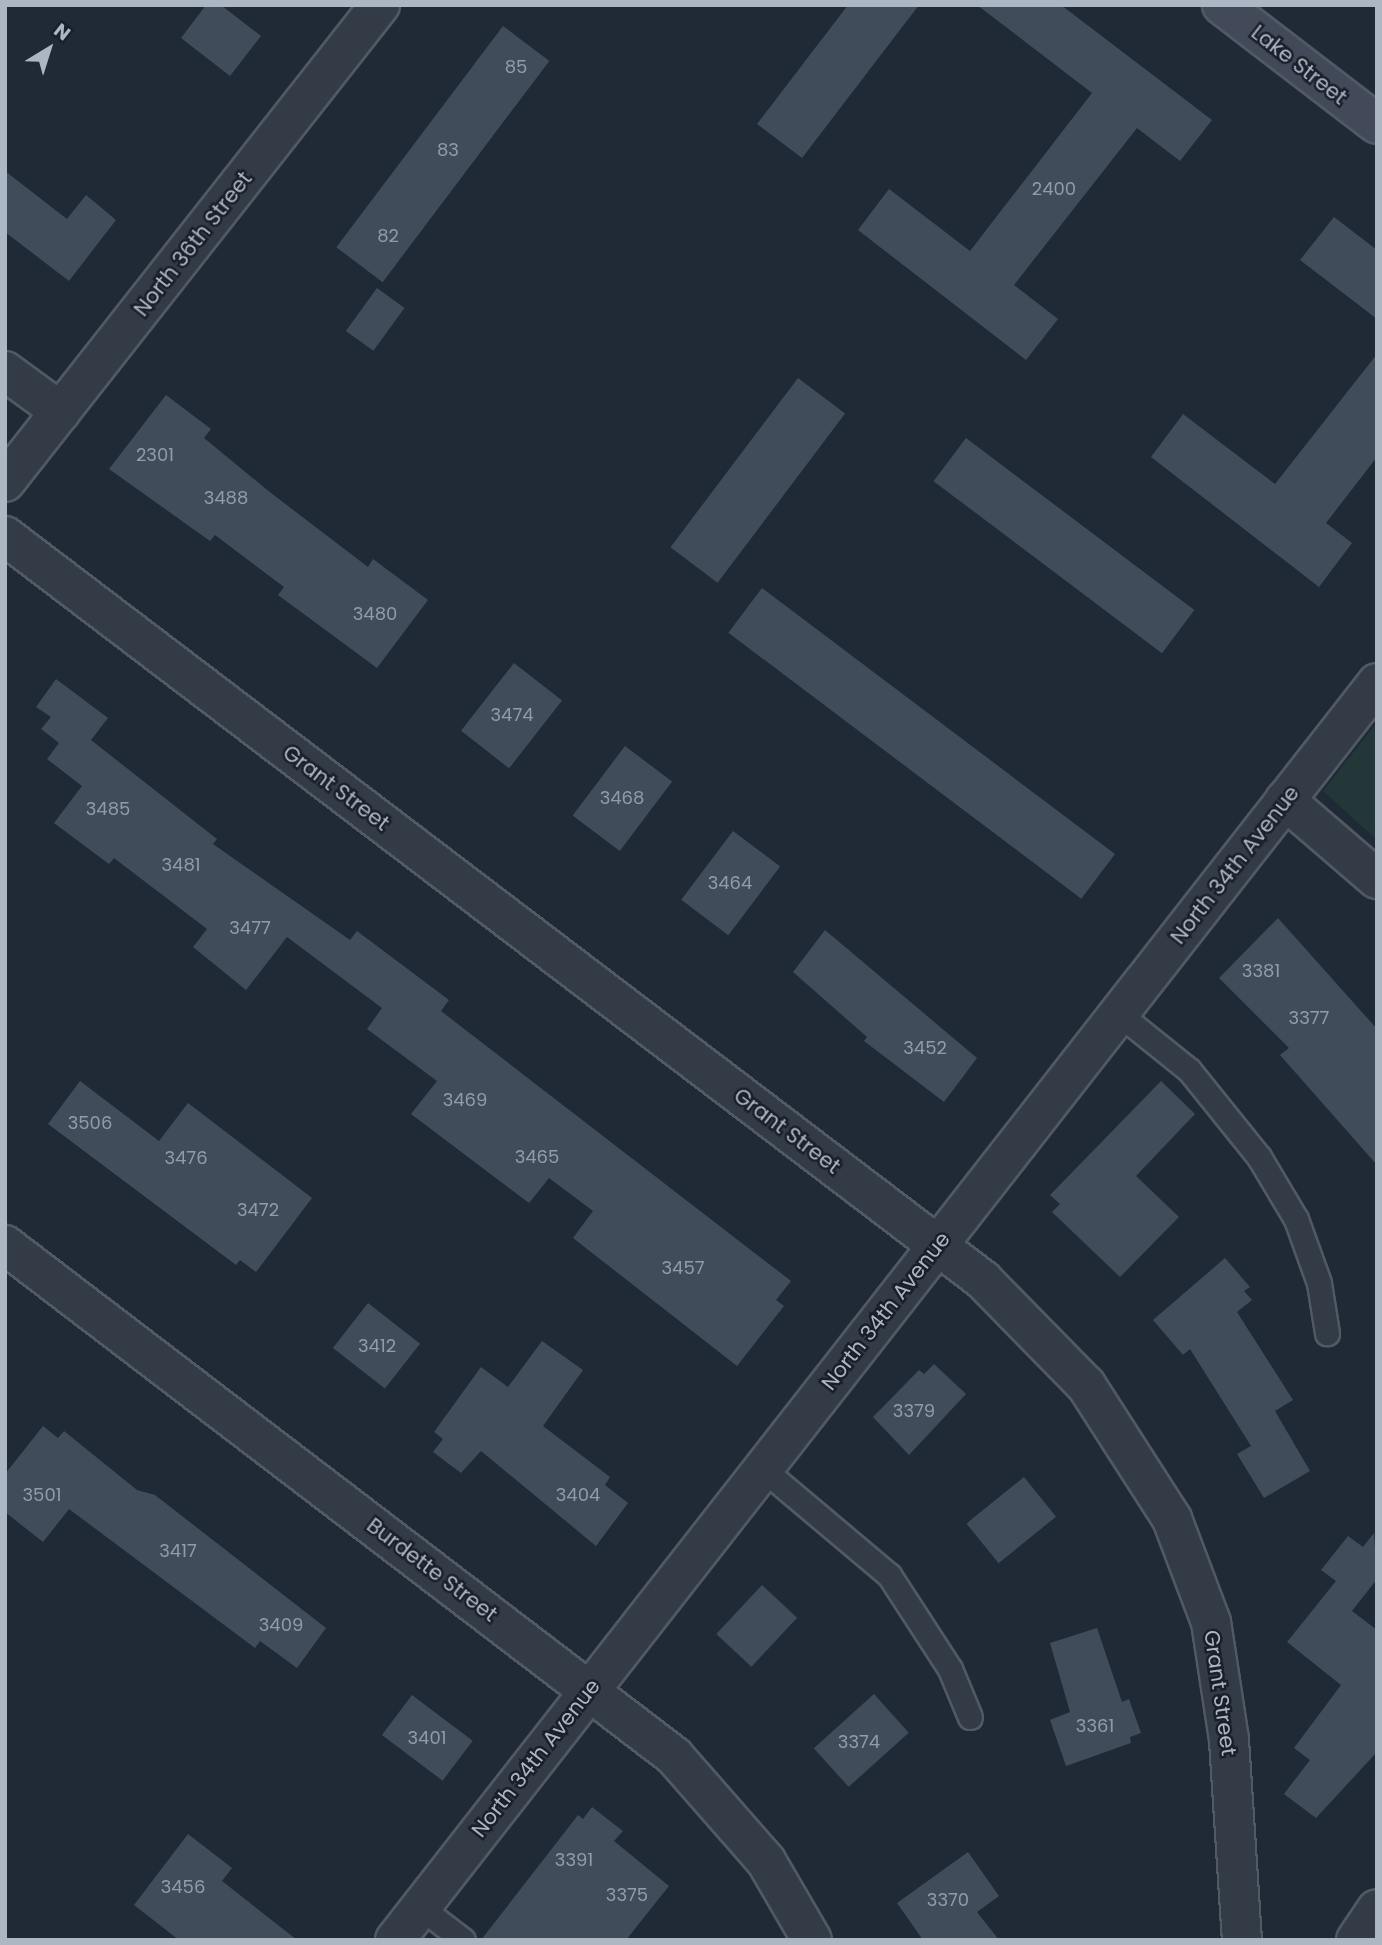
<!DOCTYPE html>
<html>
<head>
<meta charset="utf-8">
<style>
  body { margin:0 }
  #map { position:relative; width:1382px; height:1945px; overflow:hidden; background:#202936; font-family:Poppins,sans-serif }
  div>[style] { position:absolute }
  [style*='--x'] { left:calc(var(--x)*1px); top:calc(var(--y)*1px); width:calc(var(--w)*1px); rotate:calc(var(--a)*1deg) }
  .green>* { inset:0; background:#233638 }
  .building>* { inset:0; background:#414c5b; transform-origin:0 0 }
  .roads { filter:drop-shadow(2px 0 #515964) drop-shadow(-2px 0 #515964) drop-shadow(0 2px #515964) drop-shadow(0 -2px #515964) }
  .lane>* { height:23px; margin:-11.5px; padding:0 11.5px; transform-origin:11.5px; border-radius:11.5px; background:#333b46 }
  .street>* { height:38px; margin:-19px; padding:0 19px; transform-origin:19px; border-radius:19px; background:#333b46 }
  .secondary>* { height:38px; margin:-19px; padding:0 19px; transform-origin:19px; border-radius:19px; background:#424a59 }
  span { translate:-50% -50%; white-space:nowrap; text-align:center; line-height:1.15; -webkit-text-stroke:5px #19202b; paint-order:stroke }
  .number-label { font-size:18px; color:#929ca9 }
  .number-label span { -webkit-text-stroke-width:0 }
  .street-label { font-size:21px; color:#adb6c3 }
  .frame { position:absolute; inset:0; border:7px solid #adb6c3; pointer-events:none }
  .north { position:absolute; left:14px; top:14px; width:70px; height:70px; -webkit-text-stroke:5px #19202b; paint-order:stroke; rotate:38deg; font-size:19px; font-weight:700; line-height:28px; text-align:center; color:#adb6c3 }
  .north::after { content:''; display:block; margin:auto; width:24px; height:32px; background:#adb6c3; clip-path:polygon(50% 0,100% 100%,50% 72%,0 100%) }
</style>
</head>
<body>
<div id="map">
  <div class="green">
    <div style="clip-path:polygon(1377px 722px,1377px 840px,1323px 791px)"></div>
  </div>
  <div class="building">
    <div style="clip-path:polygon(206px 5px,221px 5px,261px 36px,230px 76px,181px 38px)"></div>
    <div style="clip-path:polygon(848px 5px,919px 5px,802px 158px,757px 124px)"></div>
    <div style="clip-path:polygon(977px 5px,1061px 5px,1212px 120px,1180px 161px,1137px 128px,1014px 285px,1058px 319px,1026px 360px,858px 230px,889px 189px,970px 251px,1092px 93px)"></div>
    <div style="left:503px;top:26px;width:58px;height:277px;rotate:37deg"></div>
    <div style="clip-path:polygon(5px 171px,67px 219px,86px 195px,116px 220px,69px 281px,5px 232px)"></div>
    <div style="clip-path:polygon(1334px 217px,1377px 250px,1377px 319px,1300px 260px)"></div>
    <div style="left:377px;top:288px;width:34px;height:53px;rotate:36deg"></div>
    <div style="clip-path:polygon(1377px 354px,1377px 457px,1326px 523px,1352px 543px,1319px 587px,1151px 457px,1183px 414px,1275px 484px)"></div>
    <div style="left:798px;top:378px;width:59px;height:212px;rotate:37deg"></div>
    <div style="clip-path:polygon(166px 395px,211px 429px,204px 438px,271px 493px,368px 567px,373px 559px,428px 600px,377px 668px,278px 595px,284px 587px,215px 535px,210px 541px,109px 469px)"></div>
    <div style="left:966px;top:438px;width:286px;height:54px;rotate:37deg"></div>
    <div style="left:762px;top:588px;width:442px;height:56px;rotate:37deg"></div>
    <div style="left:514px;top:663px;width:61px;height:86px;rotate:38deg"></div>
    <div style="clip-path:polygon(56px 679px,108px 718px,91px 740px,217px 839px,213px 844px,350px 940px,357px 931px,449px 1000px,441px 1011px,791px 1281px,776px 1300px,784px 1306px,737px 1366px,573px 1238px,593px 1211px,549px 1178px,529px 1203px,411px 1114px,437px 1081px,367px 1029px,382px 1008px,287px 937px,246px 990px,193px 947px,207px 929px,114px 858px,109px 864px,54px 823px,82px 786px,47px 759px,59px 743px,41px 729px,51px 717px,36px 707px)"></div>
    <div style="left:625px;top:746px;width:59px;height:87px;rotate:37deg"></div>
    <div style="left:733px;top:831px;width:59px;height:86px;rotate:37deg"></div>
    <div style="clip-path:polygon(1278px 918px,1377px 1029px,1377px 1165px,1280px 1055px,1289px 1048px,1219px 978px)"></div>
    <div style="clip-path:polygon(825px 930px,977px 1058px,944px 1102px,864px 1041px,867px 1037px,793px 972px)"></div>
    <div style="clip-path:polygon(80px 1081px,159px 1141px,188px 1103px,312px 1198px,256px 1272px,240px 1260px,236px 1265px,48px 1124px)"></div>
    <div style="clip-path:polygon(1161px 1081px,1195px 1114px,1136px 1176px,1179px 1217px,1120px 1277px,1052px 1212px,1060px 1204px,1050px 1195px)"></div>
    <div style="clip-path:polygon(1225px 1258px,1250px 1287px,1244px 1291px,1252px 1300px,1237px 1312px,1293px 1400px,1275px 1411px,1310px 1471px,1264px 1498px,1237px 1454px,1251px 1446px,1190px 1349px,1183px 1355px,1153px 1320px)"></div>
    <div style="left:368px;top:1303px;width:66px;height:57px;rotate:38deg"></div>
    <div style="clip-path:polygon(542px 1341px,583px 1370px,543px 1426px,610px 1477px,605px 1485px,628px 1503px,596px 1546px,481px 1451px,461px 1473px,433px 1452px,443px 1439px,434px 1432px,481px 1367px,508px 1387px)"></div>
    <div style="clip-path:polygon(934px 1364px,966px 1394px,909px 1455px,873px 1417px,919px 1370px,924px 1374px)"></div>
    <div style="clip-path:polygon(43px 1426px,58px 1438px,64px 1431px,137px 1490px,155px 1495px,326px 1628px,297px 1668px,260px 1641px,255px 1648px,69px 1509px,43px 1542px,5px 1512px,5px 1474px)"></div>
    <div style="left:1024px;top:1477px;width:51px;height:74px;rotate:51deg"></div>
    <div style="clip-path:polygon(1374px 1533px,1377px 1579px,1352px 1611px,1377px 1630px,1377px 1752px,1316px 1818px,1284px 1794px,1310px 1760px,1294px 1748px,1341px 1685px,1287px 1642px,1336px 1581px,1321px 1570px,1348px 1536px,1363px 1547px)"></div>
    <div style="left:762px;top:1585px;width:48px;height:67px;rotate:43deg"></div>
    <div style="clip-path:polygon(1097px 1628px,1122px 1702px,1129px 1699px,1141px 1733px,1130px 1737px,1131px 1743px,1066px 1766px,1050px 1720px,1070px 1712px,1050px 1643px)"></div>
    <div style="left:874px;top:1694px;width:52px;height:81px;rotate:48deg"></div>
    <div style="left:412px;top:1695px;width:76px;height:50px;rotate:37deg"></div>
    <div style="clip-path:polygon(592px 1807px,623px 1831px,614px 1841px,669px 1886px,626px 1940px,481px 1940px,578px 1815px,583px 1819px)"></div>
    <div style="clip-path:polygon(188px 1834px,232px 1868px,222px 1881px,297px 1940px,179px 1940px,134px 1905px)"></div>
    <div style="clip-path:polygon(968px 1852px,999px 1896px,977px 1912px,999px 1940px,923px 1940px,897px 1903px)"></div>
  </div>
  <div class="roads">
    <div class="lane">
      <div style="--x:1118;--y:1013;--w:91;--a:38.8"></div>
      <div style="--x:1189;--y:1070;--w:112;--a:51.2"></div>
      <div style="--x:1259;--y:1157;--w:72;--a:59.2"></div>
      <div style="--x:1296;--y:1219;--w:68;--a:70.2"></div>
      <div style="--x:1319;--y:1283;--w:51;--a:80.9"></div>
      <div style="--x:763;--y:1469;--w:165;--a:40.1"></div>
      <div style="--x:889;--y:1575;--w:112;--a:57"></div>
      <div style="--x:950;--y:1669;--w:52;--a:67.4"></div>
      <div style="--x:420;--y:1907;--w:54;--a:37.5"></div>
    </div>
    <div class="street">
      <div style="--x:5;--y:371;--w:69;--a:36.2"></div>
      <div style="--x:5;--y:482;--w:607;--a:-51.83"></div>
      <div style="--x:5;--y:536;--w:1229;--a:37.26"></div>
      <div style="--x:983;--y:1280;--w:147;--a:45.6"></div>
      <div style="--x:1086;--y:1385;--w:159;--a:57.3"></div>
      <div style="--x:1172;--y:1519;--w:110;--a:69.3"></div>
      <div style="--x:1211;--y:1622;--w:119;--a:81.3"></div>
      <div style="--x:1229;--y:1740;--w:200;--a:86.3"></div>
      <div style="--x:1285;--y:800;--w:121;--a:40.7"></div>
      <div style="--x:5;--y:1245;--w:842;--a:37.37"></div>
      <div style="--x:674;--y:1756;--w:140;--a:48.8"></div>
      <div style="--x:766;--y:1861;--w:91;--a:59.8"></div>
      <div style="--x:395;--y:1940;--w:1595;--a:-52"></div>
      <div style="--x:1356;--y:1940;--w:37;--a:-56"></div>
    </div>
    <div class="secondary">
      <div style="--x:1222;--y:5;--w:195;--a:37.5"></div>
    </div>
  </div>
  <div class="number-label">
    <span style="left:516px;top:67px">85</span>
    <span style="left:448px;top:150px">83</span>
    <span style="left:1054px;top:189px">2400</span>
    <span style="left:388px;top:236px">82</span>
    <span style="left:155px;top:455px">2301</span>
    <span style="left:226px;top:498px">3488</span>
    <span style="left:375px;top:614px">3480</span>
    <span style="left:512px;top:715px">3474</span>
    <span style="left:622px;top:798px">3468</span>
    <span style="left:108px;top:809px">3485</span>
    <span style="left:181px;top:865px">3481</span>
    <span style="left:730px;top:883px">3464</span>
    <span style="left:250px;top:928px">3477</span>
    <span style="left:1261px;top:971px">3381</span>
    <span style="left:1309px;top:1018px">3377</span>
    <span style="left:925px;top:1048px">3452</span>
    <span style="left:465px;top:1100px">3469</span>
    <span style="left:90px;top:1123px">3506</span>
    <span style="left:537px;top:1157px">3465</span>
    <span style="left:186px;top:1158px">3476</span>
    <span style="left:258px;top:1210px">3472</span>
    <span style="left:683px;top:1268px">3457</span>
    <span style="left:377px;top:1346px">3412</span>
    <span style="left:914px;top:1411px">3379</span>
    <span style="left:42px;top:1495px">3501</span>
    <span style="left:578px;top:1495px">3404</span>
    <span style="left:178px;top:1551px">3417</span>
    <span style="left:281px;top:1625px">3409</span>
    <span style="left:1095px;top:1726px">3361</span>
    <span style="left:427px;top:1738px">3401</span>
    <span style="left:859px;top:1742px">3374</span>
    <span style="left:574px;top:1860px">3391</span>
    <span style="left:183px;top:1887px">3456</span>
    <span style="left:627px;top:1895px">3375</span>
    <span style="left:948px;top:1900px">3370</span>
  </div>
  <div class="street-label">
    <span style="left:1299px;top:65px;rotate:38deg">Lake Street</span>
    <span style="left:193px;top:244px;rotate:-52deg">North 36th Street</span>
    <span style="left:336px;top:788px;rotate:37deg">Grant Street</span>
    <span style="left:1235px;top:865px;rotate:-52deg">North 34th Avenue</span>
    <span style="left:787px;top:1131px;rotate:37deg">Grant Street</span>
    <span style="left:886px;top:1311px;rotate:-52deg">North 34th Avenue</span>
    <span style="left:432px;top:1570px;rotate:37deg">Burdette Street</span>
    <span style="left:1220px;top:1693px;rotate:82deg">Grant Street</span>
    <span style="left:536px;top:1758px;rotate:-52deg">North 34th Avenue</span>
  </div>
  <div class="frame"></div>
  <div class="north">N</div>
</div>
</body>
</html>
